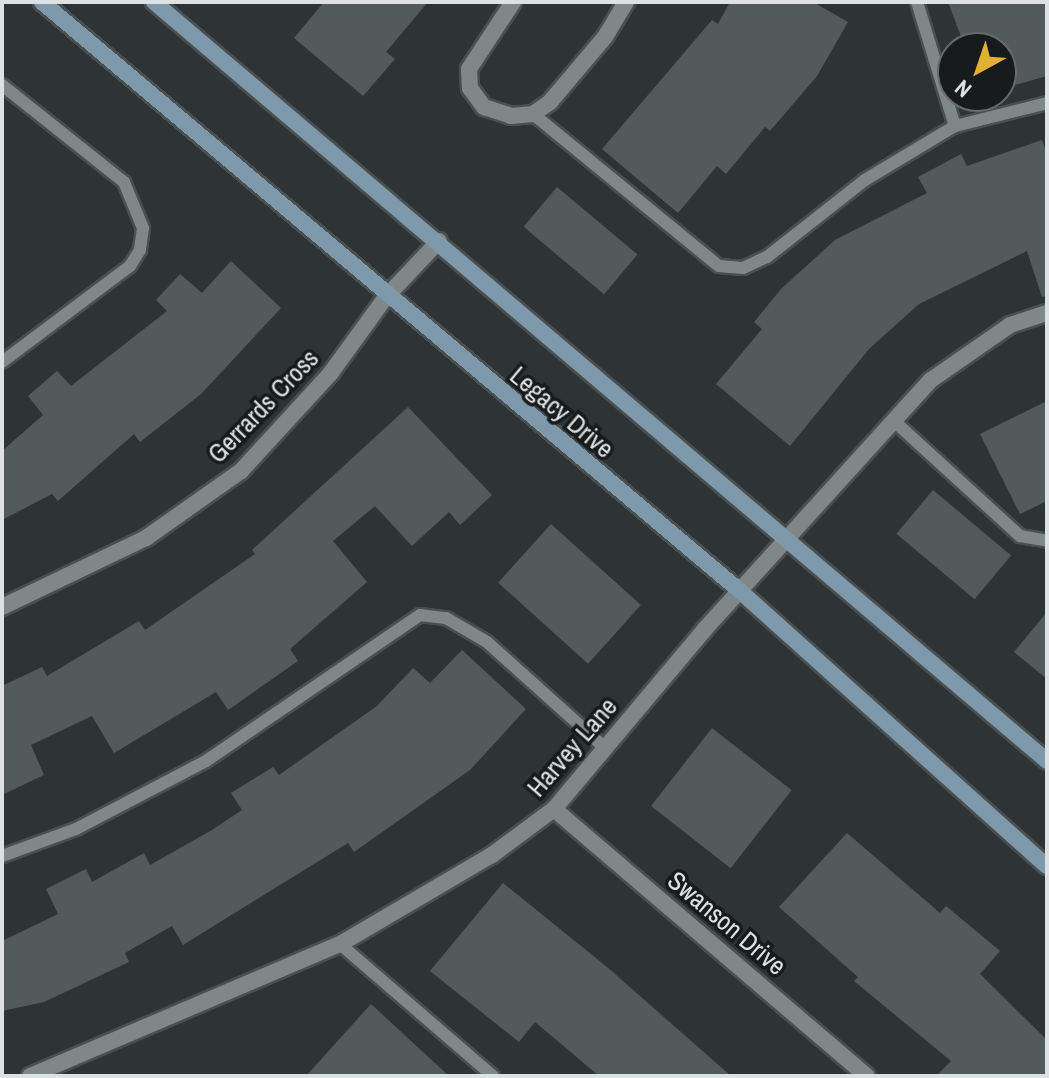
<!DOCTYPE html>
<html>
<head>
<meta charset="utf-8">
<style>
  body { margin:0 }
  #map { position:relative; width:1049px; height:1078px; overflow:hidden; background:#2e3436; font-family:"Archivo Narrow",sans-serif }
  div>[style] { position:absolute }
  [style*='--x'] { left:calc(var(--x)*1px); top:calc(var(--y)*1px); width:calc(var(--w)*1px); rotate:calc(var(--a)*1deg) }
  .building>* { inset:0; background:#535b5a; transform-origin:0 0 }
  .roads { filter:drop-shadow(2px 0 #4a4f50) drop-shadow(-2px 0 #4a4f50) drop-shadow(0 2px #4a4f50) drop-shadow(0 -2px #4a4f50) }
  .service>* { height:12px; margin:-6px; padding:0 6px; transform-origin:6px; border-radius:6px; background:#808789 }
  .minor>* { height:16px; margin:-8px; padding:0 8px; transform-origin:8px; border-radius:8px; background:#808789 }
  .secondary>* { height:16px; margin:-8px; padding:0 8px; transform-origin:8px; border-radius:8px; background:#7e99ab }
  span { translate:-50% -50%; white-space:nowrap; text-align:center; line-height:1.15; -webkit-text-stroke:7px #181b1c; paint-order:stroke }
  .street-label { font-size:26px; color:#dde1e2 }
  .frame { position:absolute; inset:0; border:4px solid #dde1e2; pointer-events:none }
  .north { position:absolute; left:937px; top:32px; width:80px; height:80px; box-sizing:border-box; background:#181b1c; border:2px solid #676a6b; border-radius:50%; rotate:220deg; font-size:22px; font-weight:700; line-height:32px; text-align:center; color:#dde1e2 }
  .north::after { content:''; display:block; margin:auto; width:28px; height:36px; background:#e1af34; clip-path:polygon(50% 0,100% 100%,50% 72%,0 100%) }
</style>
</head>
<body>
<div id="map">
  <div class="building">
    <div style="clip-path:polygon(324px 2px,428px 2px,386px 52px,395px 59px,363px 96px,294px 38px)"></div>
    <div style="clip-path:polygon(730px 2px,813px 2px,848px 22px,817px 76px,770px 131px,765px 127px,726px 174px,717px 166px,678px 213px,602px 149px,712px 20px,718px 24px)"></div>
    <div style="clip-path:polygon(948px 2px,1047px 2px,1047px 76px,1001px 89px,1001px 48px,983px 48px,978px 32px,962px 39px)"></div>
    <div style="clip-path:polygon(1042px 140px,1047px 155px,1047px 296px,1042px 297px,1027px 251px,919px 304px,869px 349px,790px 446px,716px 384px,762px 329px,754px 322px,781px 289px,835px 240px,927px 193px,918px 177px,961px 154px,967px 166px)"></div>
    <div style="left:557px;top:187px;width:105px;height:52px;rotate:40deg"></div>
    <div style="clip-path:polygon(231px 261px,281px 308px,201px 394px,140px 442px,134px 434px,58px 501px,52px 494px,2px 520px,2px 451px,43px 415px,28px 396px,57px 371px,71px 386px,167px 311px,156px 300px,180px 274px,202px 293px)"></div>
    <div style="clip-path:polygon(1047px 401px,1047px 501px,1020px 514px,980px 434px)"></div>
    <div style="clip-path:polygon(408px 407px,492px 495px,460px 525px,449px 512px,412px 546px,375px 506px,333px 541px,367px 582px,290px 649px,298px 661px,228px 710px,216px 692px,114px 753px,92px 716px,31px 745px,44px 775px,2px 795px,2px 681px,4px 685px,42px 667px,47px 676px,139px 621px,145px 630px,255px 554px,252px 550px)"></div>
    <div style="left:933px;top:490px;width:102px;height:57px;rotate:40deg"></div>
    <div style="left:551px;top:524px;width:121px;height:79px;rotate:42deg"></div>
    <div style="clip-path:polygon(1047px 612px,1047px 679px,1014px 652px)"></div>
    <div style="clip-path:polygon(462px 650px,526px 709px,470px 770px,354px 852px,348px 843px,183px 945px,172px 926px,125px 953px,129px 962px,44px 1002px,2px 1011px,2px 941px,58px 914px,46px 889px,86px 869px,92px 882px,144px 853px,150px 865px,212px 830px,242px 810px,231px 793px,273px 767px,279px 775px,377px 706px,413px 668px,430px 683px)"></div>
    <div style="left:712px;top:728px;width:101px;height:99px;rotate:38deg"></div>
    <div style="clip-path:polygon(847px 833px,940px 913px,946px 906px,1000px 951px,980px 974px,1047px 1040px,1047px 1076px,936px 1076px,951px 1061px,854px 981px,858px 977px,779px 907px)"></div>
    <div style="clip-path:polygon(503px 883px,607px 967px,731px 1076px,599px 1076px,535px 1022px,519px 1042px,430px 971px)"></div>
    <div style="clip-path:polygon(371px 1004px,449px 1076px,306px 1076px)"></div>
  </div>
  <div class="roads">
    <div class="service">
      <div style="--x:917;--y:2;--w:130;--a:73"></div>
      <div style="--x:2;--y:85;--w:156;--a:38.5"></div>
      <div style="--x:124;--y:182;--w:50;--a:67.6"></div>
      <div style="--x:143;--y:228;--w:22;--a:98"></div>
      <div style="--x:140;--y:250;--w:19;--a:122"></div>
      <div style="--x:130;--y:266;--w:160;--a:143.1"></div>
      <div style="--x:533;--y:114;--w:240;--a:39.3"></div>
      <div style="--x:719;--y:266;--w:24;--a:5"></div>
      <div style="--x:743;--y:268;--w:26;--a:-25"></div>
      <div style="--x:767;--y:257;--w:125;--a:-38.2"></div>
      <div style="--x:865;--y:180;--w:105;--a:-31"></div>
      <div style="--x:955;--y:126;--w:95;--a:-14"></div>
      <div style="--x:894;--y:421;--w:171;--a:42.4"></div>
      <div style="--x:1020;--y:536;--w:27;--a:10"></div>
      <div style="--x:2;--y:856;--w:79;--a:-20"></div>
      <div style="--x:76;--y:829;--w:147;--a:-27.6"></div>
      <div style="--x:206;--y:761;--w:259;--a:-34.3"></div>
      <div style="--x:420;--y:615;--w:26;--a:7"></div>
      <div style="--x:446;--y:618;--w:48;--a:30.3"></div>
      <div style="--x:487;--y:642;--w:159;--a:41.9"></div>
      <div style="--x:340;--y:944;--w:202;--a:40.8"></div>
    </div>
    <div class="minor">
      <div style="--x:513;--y:2;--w:80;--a:123.3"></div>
      <div style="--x:469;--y:69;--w:19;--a:87"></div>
      <div style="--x:470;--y:88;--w:24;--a:54"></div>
      <div style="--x:484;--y:107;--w:28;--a:18"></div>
      <div style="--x:511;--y:116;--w:22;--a:-5"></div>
      <div style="--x:533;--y:114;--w:21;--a:-35"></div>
      <div style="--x:550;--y:102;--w:85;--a:-49.8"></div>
      <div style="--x:605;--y:37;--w:41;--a:-59"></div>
      <div style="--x:2;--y:607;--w:160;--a:-25.6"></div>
      <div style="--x:146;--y:538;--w:116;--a:-35.2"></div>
      <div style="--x:241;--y:471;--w:132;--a:-47.5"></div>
      <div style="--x:330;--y:374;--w:95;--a:-54"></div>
      <div style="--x:386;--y:297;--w:77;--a:-46.6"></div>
      <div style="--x:554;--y:809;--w:411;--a:40.5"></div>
      <div style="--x:30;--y:1076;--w:337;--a:-23.1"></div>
      <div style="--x:340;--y:944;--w:176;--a:-30.4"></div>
      <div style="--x:492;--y:855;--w:77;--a:-36.6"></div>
      <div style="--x:554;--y:809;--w:235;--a:-50"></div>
      <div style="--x:705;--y:629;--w:336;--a:-47.8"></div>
      <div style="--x:931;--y:380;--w:96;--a:-34.8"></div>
      <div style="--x:1010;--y:325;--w:39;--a:-18"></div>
    </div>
    <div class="secondary">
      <div style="--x:42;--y:2;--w:913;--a:40.16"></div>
      <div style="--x:740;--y:591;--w:412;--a:41.9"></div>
      <div style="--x:154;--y:2;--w:1172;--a:40.36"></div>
    </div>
  </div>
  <div class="street-label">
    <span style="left:263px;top:406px;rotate:-46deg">Gerrards Cross</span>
    <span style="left:562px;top:412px;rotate:40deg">Legacy Drive</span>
    <span style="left:572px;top:747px;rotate:-49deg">Harvey Lane</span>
    <span style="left:727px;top:923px;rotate:40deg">Swanson Drive</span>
  </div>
  <div class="frame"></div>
  <div class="north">N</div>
</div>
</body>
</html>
